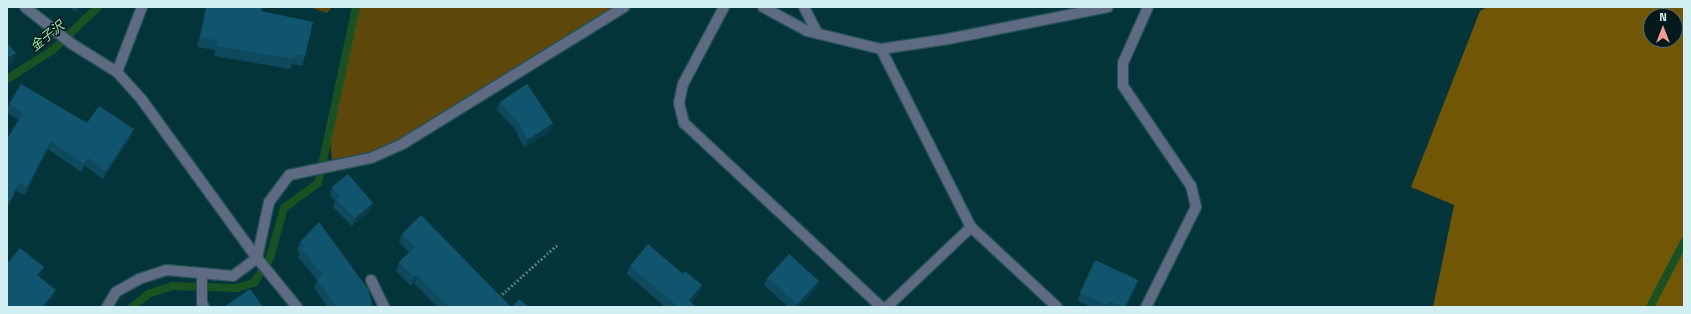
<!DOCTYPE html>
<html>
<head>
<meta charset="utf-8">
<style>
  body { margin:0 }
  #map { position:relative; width:1691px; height:314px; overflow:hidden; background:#023439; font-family:"Titillium Web","Noto Sans JP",sans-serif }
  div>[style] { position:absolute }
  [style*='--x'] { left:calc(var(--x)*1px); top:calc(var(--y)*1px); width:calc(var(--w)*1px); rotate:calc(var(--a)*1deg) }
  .green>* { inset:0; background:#5d470b }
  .forest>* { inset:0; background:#715606 }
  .stream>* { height:8px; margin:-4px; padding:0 4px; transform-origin:4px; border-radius:4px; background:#1a5123 }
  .path>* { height:2.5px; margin-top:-1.25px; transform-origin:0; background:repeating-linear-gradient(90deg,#4c777b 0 2px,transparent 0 4px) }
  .roads { filter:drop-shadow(1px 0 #235257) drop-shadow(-1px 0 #235257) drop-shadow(0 1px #235257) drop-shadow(0 -1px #235257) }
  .minor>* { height:10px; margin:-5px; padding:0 5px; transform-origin:5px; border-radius:5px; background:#5f6a83 }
  .wall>* { inset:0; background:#0e495e }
  .shaded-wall>* { inset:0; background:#0b3c4c }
  .building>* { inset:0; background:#10556d; transform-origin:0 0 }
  span { translate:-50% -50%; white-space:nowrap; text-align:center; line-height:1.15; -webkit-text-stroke:3px #02191c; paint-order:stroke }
  .water-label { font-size:13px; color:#9deba4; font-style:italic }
  .frame { position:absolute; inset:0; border:8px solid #d2eff3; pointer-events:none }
  .north { position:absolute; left:1643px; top:8px; width:40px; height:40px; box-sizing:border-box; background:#02191c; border:1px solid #556f72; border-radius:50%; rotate:0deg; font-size:11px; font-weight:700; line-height:16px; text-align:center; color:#d2eff3 }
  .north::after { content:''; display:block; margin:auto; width:14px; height:18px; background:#f59c92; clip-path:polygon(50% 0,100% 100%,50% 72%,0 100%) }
</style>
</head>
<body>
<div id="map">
  <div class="green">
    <div style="clip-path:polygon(310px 7px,332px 7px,327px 13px)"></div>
    <div style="clip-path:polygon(356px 7px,624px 7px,404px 143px,333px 166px,329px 135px)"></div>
  </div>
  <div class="forest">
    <div style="clip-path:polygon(evenodd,1487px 7px,1684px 7px,1684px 307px,1433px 307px,1454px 205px,1411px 187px,1480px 11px,1487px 7px,1651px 16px,1675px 16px,1675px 40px,1651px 40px,1651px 16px)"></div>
  </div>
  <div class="stream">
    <div style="--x:7;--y:79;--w:54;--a:-32.2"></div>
    <div style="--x:53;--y:50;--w:62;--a:-43.7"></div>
    <div style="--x:132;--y:307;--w:21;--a:-39"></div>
    <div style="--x:148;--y:294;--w:25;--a:-18"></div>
    <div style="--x:172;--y:286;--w:64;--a:1.8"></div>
    <div style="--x:236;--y:288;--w:19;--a:-16"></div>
    <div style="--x:254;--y:283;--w:30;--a:-57"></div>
    <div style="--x:270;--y:258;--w:52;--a:-74.4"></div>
    <div style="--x:284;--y:208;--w:42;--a:-36.3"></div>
    <div style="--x:318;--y:183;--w:180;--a:-77.8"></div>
    <div style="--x:1650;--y:307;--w:73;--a:-62.4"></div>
  </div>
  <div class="path">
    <div style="--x:499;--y:297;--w:78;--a:-41.9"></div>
  </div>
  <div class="roads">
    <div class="minor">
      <div style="--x:25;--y:7;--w:60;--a:38.2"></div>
      <div style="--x:72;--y:44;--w:53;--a:31.9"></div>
      <div style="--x:117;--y:72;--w:38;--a:48"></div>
      <div style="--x:142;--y:100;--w:195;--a:54"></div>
      <div style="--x:257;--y:258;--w:63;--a:50.8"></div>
      <div style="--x:724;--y:7;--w:87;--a:118"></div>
      <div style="--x:683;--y:84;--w:19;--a:102"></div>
      <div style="--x:679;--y:103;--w:21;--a:76"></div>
      <div style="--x:684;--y:123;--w:270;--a:43"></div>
      <div style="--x:763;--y:7;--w:50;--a:28.6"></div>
      <div style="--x:807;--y:31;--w:76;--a:13.7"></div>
      <div style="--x:881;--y:49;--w:68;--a:-8.5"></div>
      <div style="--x:948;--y:39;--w:163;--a:-11.3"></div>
      <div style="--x:804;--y:7;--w:30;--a:63"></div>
      <div style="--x:881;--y:49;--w:199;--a:63.2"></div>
      <div style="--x:117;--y:72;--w:70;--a:-69"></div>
      <div style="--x:202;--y:273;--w:30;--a:90"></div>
      <div style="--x:202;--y:303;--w:4;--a:63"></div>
      <div style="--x:371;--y:280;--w:30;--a:64"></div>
      <div style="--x:107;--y:307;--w:17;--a:-59"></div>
      <div style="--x:116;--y:292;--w:26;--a:-29"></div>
      <div style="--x:139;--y:279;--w:29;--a:-18"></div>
      <div style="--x:167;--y:270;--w:66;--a:5.2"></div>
      <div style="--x:233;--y:276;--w:30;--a:-37"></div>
      <div style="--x:257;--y:258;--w:57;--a:-77.9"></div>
      <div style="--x:269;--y:202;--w:34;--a:-53"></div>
      <div style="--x:289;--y:175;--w:84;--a:-11.7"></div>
      <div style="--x:371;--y:158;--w:36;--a:-24"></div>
      <div style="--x:404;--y:143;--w:259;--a:-31.7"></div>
      <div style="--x:887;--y:307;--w:116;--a:-43.6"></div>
      <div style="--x:971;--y:227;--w:117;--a:42.9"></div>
      <div style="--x:1146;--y:307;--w:112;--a:-63.4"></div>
      <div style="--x:1196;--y:207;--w:22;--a:-103"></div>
      <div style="--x:1191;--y:186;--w:121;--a:-124.2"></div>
      <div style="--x:1123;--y:86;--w:23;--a:-90"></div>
      <div style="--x:1123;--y:63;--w:61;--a:-65.9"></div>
    </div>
  </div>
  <div class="wall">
    <div style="clip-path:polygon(70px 7px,80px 7px,75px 12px)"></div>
    <div style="clip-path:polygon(206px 7px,262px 7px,261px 11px,305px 56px,302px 66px,292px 64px,290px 69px,214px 56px,215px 50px,197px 47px)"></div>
    <div style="clip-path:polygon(500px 102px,553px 123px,550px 131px,524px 148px,515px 129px,497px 110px)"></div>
    <div style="clip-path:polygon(9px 104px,87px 123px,131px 137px,103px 179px,85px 166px,81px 172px,48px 149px,25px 195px,16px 191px,7px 209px,7px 139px,19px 120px,7px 113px,7px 109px)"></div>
    <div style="clip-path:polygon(332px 187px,373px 203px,370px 211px,352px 226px,333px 207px,335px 202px,330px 195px)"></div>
    <div style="clip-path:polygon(402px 234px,511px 307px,437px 307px,414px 283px,411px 286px,396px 271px,399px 262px,409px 252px,399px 242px)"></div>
    <div style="clip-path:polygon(300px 242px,373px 307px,328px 307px,314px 288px,317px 280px,298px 257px,299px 253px,297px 250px)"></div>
    <div style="clip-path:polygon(630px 266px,699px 293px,691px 302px,696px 307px,665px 307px,627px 274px)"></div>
    <div style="clip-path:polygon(767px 277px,819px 281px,816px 289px,799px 307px,788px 307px,764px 285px)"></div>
    <div style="clip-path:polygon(1138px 280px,1135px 288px,1126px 307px,1091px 307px,1078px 301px,1080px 293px)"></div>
  </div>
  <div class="shaded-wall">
    <div style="clip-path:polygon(77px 7px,80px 7px,75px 12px)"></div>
    <div style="clip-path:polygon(16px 53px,13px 63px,7px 66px,7px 58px)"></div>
    <div style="clip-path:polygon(553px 123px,550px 131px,524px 148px,527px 140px)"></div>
    <div style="clip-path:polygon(134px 129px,131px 137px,103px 179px,106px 171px)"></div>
    <div style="clip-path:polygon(51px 141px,48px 149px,25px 195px,27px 187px)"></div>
    <div style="clip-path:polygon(88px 158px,85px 166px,81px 172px,84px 164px)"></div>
    <div style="clip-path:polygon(19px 183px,16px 191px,7px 209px,10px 201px)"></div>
    <div style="clip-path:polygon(373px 203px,370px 211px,352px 226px,355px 218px)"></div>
    <div style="clip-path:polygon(44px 267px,41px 275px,34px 283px,37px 275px)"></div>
    <div style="clip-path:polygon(417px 275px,414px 283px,411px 286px,414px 277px)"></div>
    <div style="clip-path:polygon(1138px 280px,1135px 288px,1126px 307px,1125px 307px)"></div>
    <div style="clip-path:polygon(819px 281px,816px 289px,799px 307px,796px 307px,796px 304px)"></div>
    <div style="clip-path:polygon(702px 285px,699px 293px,687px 307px,689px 300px)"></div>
    <div style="clip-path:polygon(56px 290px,53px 297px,45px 307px,42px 307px)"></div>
  </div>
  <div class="building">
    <div style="clip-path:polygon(207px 7px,262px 7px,261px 11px,313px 22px,305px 56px,295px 54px,293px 59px,217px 46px,218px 41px,201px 37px)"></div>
    <div style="clip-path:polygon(7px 43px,16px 53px,7px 58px)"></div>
    <div style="clip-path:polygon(21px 84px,87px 123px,99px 106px,134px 129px,106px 171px,88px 158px,84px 164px,51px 141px,27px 187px,19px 183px,10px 201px,7px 199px,7px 139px,23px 113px,9px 104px)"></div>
    <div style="clip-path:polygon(527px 84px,553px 123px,527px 140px,517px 121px,500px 102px)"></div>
    <div style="clip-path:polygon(348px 174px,373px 203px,355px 218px,336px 199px,340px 196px,332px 187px)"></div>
    <div style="clip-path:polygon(421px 215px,511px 307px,449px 307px,417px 275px,414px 277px,399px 262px,415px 247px,402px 234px)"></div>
    <div style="clip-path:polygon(319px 222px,368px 289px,373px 307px,332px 307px,335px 305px,317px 280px,323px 275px,301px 249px,304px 246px,300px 242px)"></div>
    <div style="clip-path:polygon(648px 244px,683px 274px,685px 271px,702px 285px,689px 300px,696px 307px,674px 307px,676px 305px,630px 266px)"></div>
    <div style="clip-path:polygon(20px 248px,44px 267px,37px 275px,56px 290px,42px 307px,7px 307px,7px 264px)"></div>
    <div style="left:789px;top:254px;width:40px;height:32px;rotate:42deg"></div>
    <div style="clip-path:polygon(1095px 260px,1138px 280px,1125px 307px,1123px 307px,1109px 301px,1107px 305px,1080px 293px)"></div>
    <div style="clip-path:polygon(250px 289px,263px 307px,224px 307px)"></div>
    <div style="clip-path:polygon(519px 299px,529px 307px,512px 307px)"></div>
  </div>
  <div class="water-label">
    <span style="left:47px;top:36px;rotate:-39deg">金子沢</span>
  </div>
  <div class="frame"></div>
  <div class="north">N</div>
</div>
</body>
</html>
